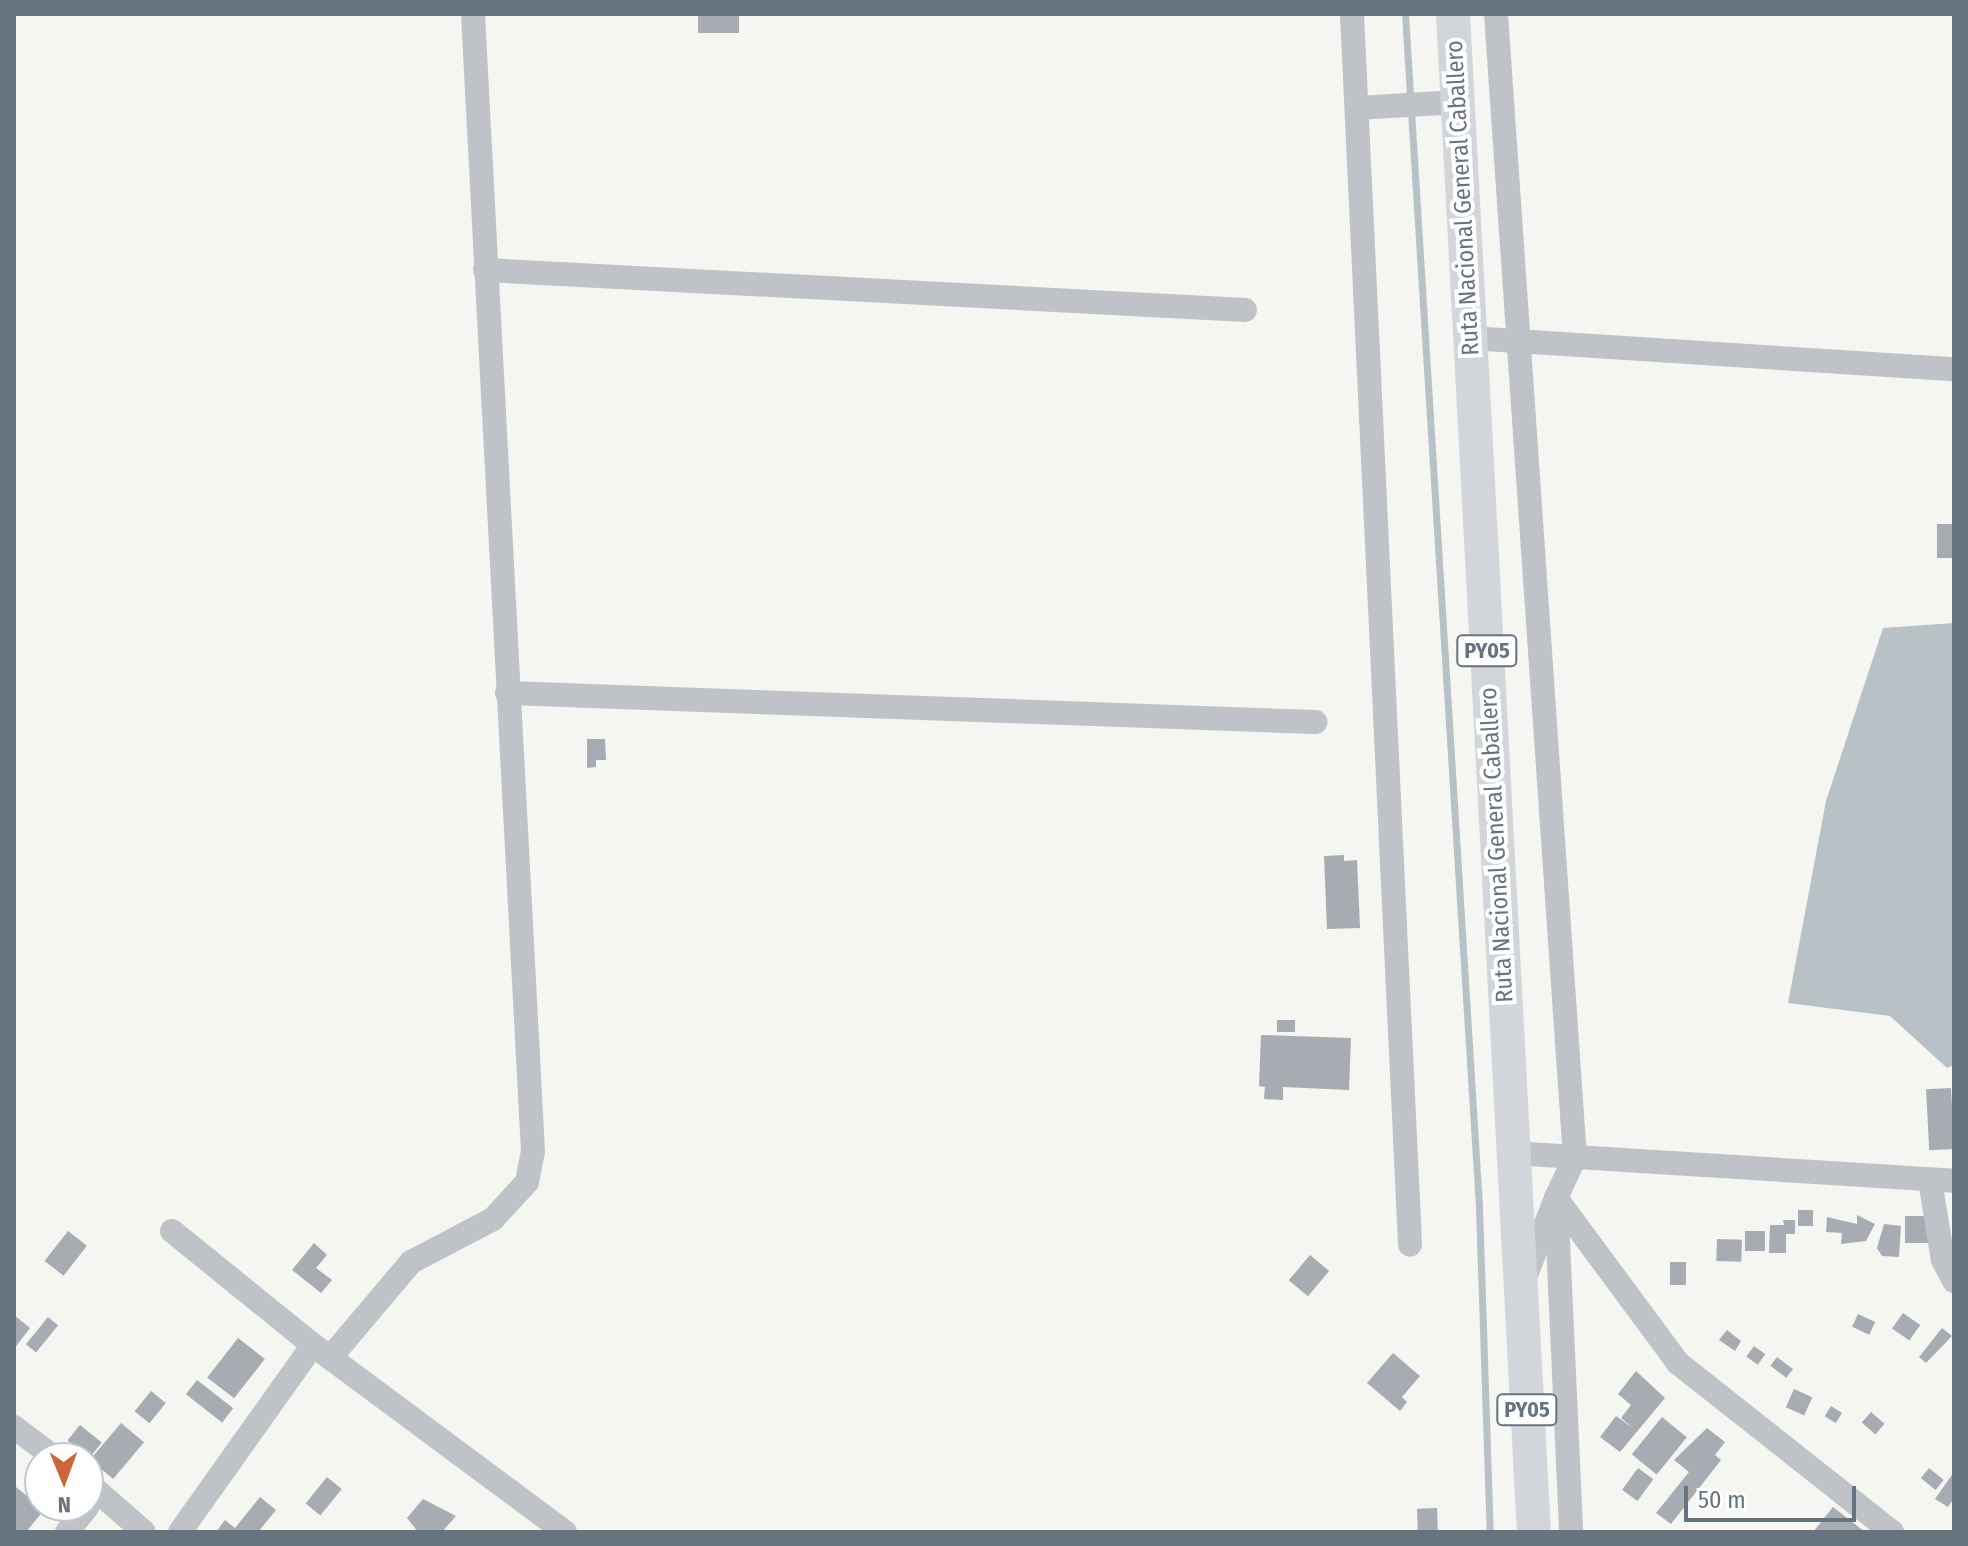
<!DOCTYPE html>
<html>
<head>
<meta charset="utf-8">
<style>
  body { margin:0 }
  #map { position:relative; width:1968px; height:1546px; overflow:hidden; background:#f5f5f2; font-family:"Fira Sans Condensed",sans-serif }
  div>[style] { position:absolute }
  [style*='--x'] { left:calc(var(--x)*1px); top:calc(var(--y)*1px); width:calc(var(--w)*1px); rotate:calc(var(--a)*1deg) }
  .water>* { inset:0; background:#b8c1c5 }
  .stream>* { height:7px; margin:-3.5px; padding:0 3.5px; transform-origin:3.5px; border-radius:3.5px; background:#b8c1c5 }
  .building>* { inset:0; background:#a6acb2; transform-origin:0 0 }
  .minor>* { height:24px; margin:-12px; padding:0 12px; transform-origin:12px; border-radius:12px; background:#bfc2c6 }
  .highway>* { height:34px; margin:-17px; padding:0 17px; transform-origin:17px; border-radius:17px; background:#d2d6da }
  span { translate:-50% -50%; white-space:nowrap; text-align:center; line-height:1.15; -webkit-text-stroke:8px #fff; paint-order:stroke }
  .shield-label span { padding:2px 6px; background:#fff; border:2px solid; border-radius:6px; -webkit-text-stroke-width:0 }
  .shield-label { font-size:22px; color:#687380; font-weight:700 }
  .street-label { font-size:24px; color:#687380 }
  .frame { position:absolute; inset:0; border:16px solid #687380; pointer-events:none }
  .north { position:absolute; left:24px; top:1442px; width:80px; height:80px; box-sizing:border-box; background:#fff; border:2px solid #c3c7cc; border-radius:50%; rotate:179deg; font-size:22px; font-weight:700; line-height:32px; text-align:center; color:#687380 }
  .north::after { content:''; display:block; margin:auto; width:28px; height:36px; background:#cf6438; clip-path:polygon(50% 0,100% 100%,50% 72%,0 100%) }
  .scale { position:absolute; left:1684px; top:1486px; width:172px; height:36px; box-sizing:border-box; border:4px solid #687380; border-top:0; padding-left:10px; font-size:24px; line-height:28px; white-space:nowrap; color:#687380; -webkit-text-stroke:6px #fff; paint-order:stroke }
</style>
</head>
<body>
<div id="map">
  <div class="water">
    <div style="clip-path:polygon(1954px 623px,1954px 1065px,1947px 1068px,1890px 1016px,1788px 1003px,1826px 801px,1883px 628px)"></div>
  </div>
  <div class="stream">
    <div style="--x:1405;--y:14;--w:1196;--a:86.45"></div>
    <div style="--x:1479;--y:1208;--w:324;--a:88.1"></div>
  </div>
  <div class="building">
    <div style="left:698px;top:14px;width:41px;height:19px"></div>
    <div style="left:1937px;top:524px;width:17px;height:34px"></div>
    <div style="clip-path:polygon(587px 739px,605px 739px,606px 760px,596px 760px,596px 767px,587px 768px)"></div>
    <div style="clip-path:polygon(1344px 855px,1344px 861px,1357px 860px,1360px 928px,1327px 929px,1324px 856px)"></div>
    <div style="left:1277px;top:1020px;width:18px;height:12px"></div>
    <div style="clip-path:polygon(1261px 1035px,1351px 1038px,1349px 1090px,1283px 1087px,1283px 1100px,1264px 1099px,1265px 1087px,1259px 1086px)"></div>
    <div style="left:1951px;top:1088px;width:61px;height:25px;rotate:87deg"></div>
    <div style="left:1798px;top:1210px;width:15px;height:16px"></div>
    <div style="clip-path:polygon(1857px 1215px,1875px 1224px,1866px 1241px,1841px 1244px,1842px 1233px,1826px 1232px,1827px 1217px,1857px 1224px)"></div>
    <div style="left:1905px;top:1216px;width:24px;height:27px"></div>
    <div style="clip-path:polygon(1783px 1220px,1795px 1220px,1795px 1234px,1786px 1234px,1786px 1253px,1769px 1253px,1770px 1225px,1784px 1225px)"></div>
    <div style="clip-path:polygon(1884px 1224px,1901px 1226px,1899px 1257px,1882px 1256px,1877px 1248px)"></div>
    <div style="left:68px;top:1231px;width:24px;height:38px;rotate:38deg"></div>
    <div style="left:1745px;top:1231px;width:20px;height:20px"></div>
    <div style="left:1717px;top:1239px;width:25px;height:22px;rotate:2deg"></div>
    <div style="clip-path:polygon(314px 1243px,327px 1255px,316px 1268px,332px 1280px,321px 1293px,292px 1270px)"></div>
    <div style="left:1310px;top:1255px;width:25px;height:33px;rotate:40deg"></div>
    <div style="left:1670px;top:1262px;width:16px;height:23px"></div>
    <div style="left:1903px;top:1313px;width:21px;height:19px;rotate:35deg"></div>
    <div style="left:1858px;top:1314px;width:19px;height:14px;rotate:25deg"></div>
    <div style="clip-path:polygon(14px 1315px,30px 1328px,14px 1349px)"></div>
    <div style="left:48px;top:1317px;width:13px;height:35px;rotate:39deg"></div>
    <div style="clip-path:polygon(1942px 1328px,1952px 1336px,1926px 1363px,1919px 1357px)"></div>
    <div style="clip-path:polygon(1727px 1330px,1741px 1341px,1735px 1351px,1719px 1340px)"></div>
    <div style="left:238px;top:1338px;width:34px;height:50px;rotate:38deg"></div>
    <div style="left:1754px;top:1346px;width:14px;height:13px;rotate:36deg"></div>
    <div style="clip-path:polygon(1393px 1353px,1420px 1376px,1402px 1397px,1407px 1402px,1400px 1411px,1367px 1383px)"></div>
    <div style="left:1777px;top:1357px;width:20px;height:11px;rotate:37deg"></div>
    <div style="clip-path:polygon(1636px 1371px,1665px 1398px,1620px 1452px,1600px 1437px,1616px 1416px,1633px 1428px,1621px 1418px,1631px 1405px,1618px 1394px)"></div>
    <div style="left:197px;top:1380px;width:46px;height:18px;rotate:38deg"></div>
    <div style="left:1794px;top:1389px;width:20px;height:20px;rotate:24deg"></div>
    <div style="left:151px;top:1391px;width:19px;height:26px;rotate:39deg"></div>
    <div style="left:1831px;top:1406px;width:13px;height:12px;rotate:32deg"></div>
    <div style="left:1871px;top:1412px;width:18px;height:14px;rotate:41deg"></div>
    <div style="left:1662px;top:1417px;width:32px;height:48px;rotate:39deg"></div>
    <div style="left:121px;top:1423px;width:30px;height:48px;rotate:40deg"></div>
    <div style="left:80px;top:1425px;width:28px;height:20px;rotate:39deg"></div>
    <div style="clip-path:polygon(1707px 1428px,1725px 1442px,1715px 1455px,1721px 1460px,1671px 1524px,1656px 1513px,1689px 1472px,1674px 1460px)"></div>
    <div style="left:1638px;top:1468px;width:19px;height:27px;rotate:36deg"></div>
    <div style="left:1929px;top:1468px;width:19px;height:13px;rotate:39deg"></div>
    <div style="clip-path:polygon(1954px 1472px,1954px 1498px,1948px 1507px,1935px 1499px)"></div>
    <div style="left:327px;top:1477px;width:19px;height:34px;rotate:39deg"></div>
    <div style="clip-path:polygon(16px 1487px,44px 1510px,26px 1532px,14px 1532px)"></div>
    <div style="clip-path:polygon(260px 1497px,276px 1510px,258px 1532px,216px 1532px,225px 1520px,235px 1528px)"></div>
    <div style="clip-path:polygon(423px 1499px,456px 1516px,442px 1532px,418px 1532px,407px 1518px)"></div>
    <div style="clip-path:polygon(1833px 1507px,1865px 1532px,1813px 1532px)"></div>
    <div style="left:1437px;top:1508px;width:24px;height:20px;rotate:88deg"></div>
  </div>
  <div class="minor">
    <div style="--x:1352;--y:14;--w:1232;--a:87.3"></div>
    <div style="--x:1496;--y:14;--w:1146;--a:86.05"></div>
    <div style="--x:1575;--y:1157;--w:45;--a:114.9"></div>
    <div style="--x:1556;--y:1198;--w:334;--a:87.4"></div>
    <div style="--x:1357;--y:108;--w:101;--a:-3.4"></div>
    <div style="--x:485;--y:270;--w:761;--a:3.01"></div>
    <div style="--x:1470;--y:338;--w:485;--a:3.7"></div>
    <div style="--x:507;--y:693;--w:809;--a:2.06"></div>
    <div style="--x:1513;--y:1153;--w:442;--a:3.6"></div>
    <div style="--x:1930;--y:1180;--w:81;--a:80.8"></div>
    <div style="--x:1943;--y:1260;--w:24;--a:62"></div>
    <div style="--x:172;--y:1231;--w:181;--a:39"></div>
    <div style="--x:313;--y:1345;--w:314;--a:36.6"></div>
    <div style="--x:1524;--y:1280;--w:88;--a:-68.7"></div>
    <div style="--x:1556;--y:1198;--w:205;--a:53.5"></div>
    <div style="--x:1678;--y:1363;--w:273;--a:38.3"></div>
    <div style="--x:330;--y:1358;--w:126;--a:-49.8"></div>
    <div style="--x:411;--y:1262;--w:93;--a:-27.7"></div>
    <div style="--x:493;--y:1219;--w:50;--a:-47.4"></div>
    <div style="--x:527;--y:1182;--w:31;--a:-79"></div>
    <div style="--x:533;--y:1152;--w:1140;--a:-93.02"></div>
    <div style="--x:14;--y:1427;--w:51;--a:37.1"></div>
    <div style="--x:88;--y:1483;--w:74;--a:41.2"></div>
    <div style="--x:67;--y:1532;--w:33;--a:-51"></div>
    <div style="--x:180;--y:1532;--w:229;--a:-54.6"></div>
  </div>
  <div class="highway">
    <div style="--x:1453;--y:14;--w:1520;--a:86.95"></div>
  </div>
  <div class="shield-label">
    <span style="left:1487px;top:651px">PY05</span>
    <span style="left:1527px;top:1410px">PY05</span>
  </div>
  <div class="street-label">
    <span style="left:1463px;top:198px;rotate:-93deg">Ruta Nacional General Caballero</span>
    <span style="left:1497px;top:845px;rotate:-93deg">Ruta Nacional General Caballero</span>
  </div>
  <div class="frame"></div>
  <div class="north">N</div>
  <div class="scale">50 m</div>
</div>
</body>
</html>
